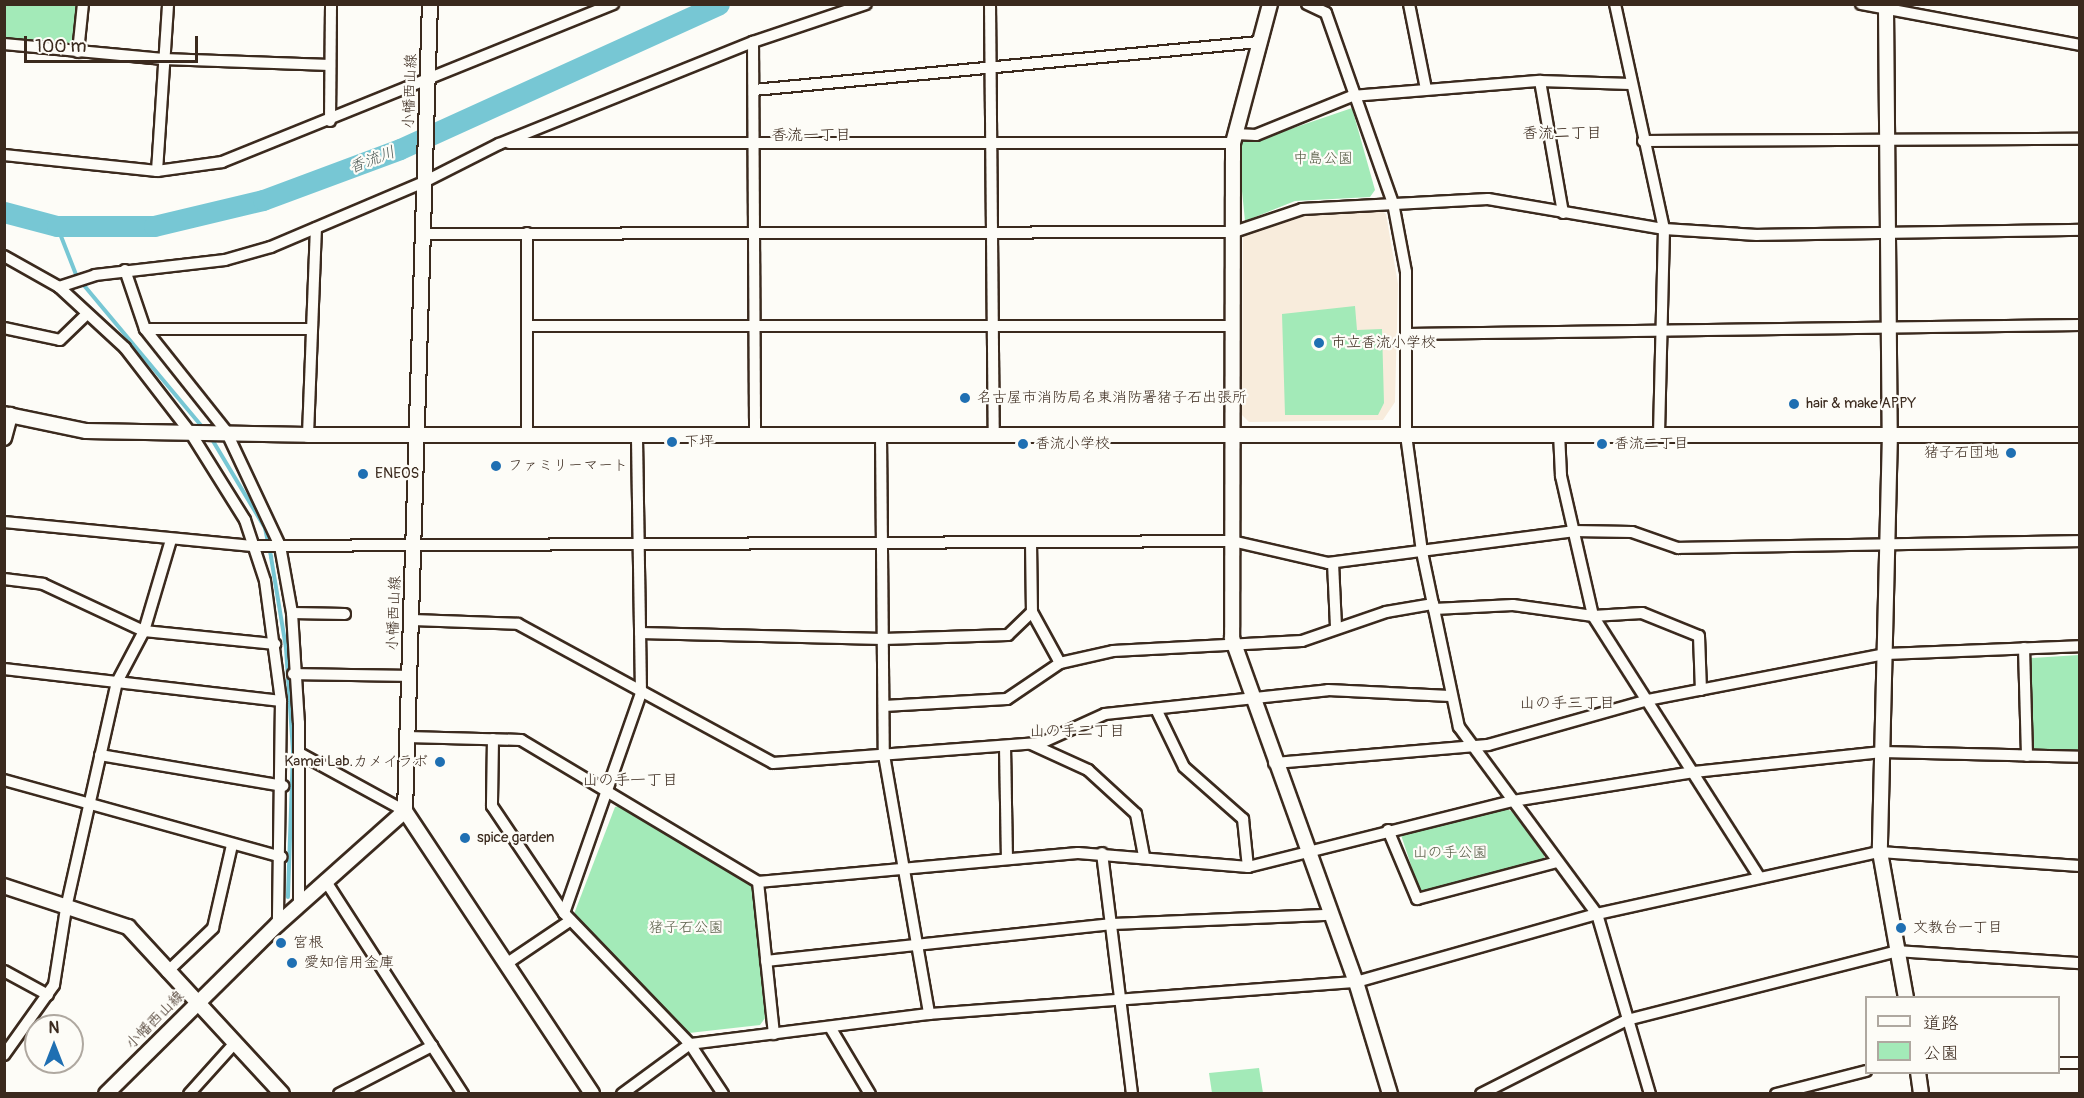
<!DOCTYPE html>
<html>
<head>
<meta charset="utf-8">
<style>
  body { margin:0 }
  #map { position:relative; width:2084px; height:1098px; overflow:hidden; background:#fdfcf7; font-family:Pangolin,"Klee One",sans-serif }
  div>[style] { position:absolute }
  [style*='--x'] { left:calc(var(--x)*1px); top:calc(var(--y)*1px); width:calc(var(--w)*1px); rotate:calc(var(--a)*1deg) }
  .built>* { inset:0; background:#f8ecdc }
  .green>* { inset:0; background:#a3eab8 }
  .stream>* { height:4px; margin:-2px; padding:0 2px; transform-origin:2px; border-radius:2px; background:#77c7d4 }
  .river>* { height:21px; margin:-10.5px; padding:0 10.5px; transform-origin:10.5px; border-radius:10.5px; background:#77c7d4 }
  .roads { filter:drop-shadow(2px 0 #3b2a1e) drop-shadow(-2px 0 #3b2a1e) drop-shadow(0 2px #3b2a1e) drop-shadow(0 -2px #3b2a1e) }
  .minor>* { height:10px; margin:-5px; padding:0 5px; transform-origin:5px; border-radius:5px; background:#fdfcf7 }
  .tertiary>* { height:14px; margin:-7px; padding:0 7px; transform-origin:7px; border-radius:7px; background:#fdfcf7 }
  .dots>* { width:16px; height:16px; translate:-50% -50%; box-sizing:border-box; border:3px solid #fdfcf7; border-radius:50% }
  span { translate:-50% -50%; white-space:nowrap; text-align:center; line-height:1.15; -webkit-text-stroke:4.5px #fdfcf7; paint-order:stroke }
  .street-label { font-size:15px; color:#3b2a1e }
  .park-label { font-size:15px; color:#555a44 }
  .poi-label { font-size:15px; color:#3b2a1e }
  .left { translate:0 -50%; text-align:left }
  .right { translate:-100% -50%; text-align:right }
  .neighbourhood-label { font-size:16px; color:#3b2a1e }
  .water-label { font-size:16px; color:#4d5955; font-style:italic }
  .frame { position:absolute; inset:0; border:6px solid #3b2a1e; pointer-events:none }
  .legend { position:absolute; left:1865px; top:996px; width:195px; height:78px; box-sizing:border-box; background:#fdfcf7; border:2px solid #afa8a0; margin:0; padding:8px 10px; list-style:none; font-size:18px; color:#3b2a1e }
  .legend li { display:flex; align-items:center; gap:12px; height:30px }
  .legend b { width:30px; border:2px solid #afa8a0 }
  .north { position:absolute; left:24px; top:1014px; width:60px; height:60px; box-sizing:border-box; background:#fdfcf7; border:2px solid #afa8a0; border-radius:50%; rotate:0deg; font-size:16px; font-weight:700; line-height:24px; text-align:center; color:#3b2a1e }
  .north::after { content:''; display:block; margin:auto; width:21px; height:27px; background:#1f6fb2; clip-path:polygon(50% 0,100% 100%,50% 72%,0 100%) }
  .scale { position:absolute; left:24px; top:36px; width:174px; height:27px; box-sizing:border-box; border:3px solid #3b2a1e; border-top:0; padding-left:8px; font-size:18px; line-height:21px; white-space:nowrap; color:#3b2a1e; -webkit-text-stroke:4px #fdfcf7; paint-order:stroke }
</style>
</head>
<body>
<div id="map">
  <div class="built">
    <div style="clip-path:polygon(1378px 208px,1386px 214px,1398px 284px,1395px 402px,1383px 420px,1249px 422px,1242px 415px,1243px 234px,1307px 213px)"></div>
  </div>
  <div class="green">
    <div style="clip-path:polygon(5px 5px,78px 5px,74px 42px,68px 47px,5px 39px)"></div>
    <div style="clip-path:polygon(1352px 108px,1375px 190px,1370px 197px,1295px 201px,1245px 221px,1237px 141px,1258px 140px)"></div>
    <div style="clip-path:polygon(1355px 306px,1357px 330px,1382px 329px,1384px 403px,1378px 415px,1285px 415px,1282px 314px)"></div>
    <div style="clip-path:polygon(2079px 655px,2079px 753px,2034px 750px,2030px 658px)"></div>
    <div style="clip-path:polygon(624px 805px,753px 886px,765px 1018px,760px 1025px,689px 1033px,574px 914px,615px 807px)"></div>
    <div style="clip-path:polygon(1501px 807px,1511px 811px,1544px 852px,1544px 860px,1420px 892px,1400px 832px)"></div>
    <div style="clip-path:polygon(1259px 1068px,1263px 1093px,1212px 1093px,1209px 1073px)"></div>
  </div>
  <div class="stream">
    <div style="--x:57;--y:226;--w:55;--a:68.6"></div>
    <div style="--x:77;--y:277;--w:199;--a:50.1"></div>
    <div style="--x:210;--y:436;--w:107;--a:59.1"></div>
    <div style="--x:265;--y:528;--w:30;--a:78"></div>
    <div style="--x:271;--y:557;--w:92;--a:80.6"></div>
    <div style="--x:286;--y:648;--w:104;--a:86.1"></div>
    <div style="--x:293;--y:752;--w:145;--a:92"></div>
  </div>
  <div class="river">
    <div style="--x:4;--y:212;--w:55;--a:14.8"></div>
    <div style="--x:57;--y:226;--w:97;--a:0"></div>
    <div style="--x:154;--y:226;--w:112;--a:-13.4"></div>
    <div style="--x:263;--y:200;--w:146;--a:-20.4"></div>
    <div style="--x:400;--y:149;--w:350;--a:-24.4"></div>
  </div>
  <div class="roads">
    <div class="minor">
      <div style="--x:990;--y:4;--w:430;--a:89.5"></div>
      <div style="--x:1307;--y:4;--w:21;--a:25"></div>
      <div style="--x:1326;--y:13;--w:201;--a:70.6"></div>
      <div style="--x:1393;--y:203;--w:70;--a:79.3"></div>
      <div style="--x:1406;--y:272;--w:163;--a:90"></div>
      <div style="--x:1406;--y:435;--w:118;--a:82.2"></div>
      <div style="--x:1422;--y:552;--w:179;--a:78.1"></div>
      <div style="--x:1459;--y:727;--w:232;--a:53.6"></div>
      <div style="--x:1597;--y:914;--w:188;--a:73.6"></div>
      <div style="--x:1409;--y:4;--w:87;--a:78.7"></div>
      <div style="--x:1615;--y:4;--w:230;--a:77.7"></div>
      <div style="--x:1664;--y:229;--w:204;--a:91.4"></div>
      <div style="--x:1861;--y:4;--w:223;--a:10.6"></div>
      <div style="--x:753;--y:42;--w:393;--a:89.7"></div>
      <div style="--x:4;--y:44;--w:160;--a:5.4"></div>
      <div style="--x:163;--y:59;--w:167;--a:2.1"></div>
      <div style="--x:78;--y:52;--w:48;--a:-84.1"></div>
      <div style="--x:1540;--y:81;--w:134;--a:80.1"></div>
      <div style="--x:754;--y:90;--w:507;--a:-5.43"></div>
      <div style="--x:330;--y:121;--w:117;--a:-89.5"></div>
      <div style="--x:1235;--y:134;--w:21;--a:3"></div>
      <div style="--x:1256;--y:135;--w:104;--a:-22.1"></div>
      <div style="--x:1352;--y:96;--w:189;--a:-4.6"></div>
      <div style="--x:1540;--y:81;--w:90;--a:1.9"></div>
      <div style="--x:1643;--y:141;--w:437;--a:-0.3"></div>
      <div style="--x:509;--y:143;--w:724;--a:0"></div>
      <div style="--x:4;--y:155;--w:154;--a:6"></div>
      <div style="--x:157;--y:171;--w:66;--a:-7.9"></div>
      <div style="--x:222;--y:162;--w:422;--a:-22"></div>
      <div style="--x:157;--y:171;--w:167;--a:-86.2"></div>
      <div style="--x:527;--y:233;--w:200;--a:90"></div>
      <div style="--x:423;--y:234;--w:811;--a:-0.14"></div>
      <div style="--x:1234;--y:232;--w:72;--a:-18.7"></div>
      <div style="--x:1302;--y:209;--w:186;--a:-3.1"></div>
      <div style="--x:1488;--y:199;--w:179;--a:9.7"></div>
      <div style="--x:1664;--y:229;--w:93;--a:3.7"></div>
      <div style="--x:1757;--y:235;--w:323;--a:-0.9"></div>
      <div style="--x:4;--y:256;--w:63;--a:29.4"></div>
      <div style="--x:59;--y:287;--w:90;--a:42.7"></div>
      <div style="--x:125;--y:348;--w:106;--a:52.3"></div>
      <div style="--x:190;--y:432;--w:104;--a:58"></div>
      <div style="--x:245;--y:520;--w:64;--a:71.8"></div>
      <div style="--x:265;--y:581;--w:121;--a:82.4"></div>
      <div style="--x:281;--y:701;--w:223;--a:90.8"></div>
      <div style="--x:125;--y:270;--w:62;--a:71.3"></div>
      <div style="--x:145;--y:329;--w:130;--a:51.5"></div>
      <div style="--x:226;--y:431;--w:127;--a:64.8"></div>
      <div style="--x:280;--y:546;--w:68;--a:79.8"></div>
      <div style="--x:292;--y:613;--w:110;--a:86.4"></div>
      <div style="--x:299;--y:723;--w:184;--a:90"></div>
      <div style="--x:59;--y:287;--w:38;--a:-18"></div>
      <div style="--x:95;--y:275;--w:131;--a:-6.6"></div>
      <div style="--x:225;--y:260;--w:48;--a:-15.8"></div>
      <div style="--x:271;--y:247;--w:166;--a:-23"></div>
      <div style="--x:424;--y:182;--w:84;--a:-26.9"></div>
      <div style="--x:499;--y:144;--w:274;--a:-21.9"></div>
      <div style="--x:753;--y:42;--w:119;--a:-18.6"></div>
      <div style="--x:529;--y:326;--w:705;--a:0"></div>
      <div style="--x:4;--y:328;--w:57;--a:12.1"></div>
      <div style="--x:60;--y:340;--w:35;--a:-44"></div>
      <div style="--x:145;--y:329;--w:167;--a:0"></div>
      <div style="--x:1407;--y:334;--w:673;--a:-0.77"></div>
      <div style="--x:1559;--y:433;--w:43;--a:87.3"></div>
      <div style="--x:1561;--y:476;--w:144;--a:77.1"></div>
      <div style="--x:1593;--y:616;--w:307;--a:57.5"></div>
      <div style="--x:308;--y:435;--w:207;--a:-87.8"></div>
      <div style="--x:881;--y:435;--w:320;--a:89.5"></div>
      <div style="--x:884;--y:755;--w:263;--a:80.1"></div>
      <div style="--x:4;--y:522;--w:252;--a:5.5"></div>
      <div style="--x:255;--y:546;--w:977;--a:-0.29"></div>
      <div style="--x:1232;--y:541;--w:98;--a:12.9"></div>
      <div style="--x:1328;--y:563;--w:247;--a:-7.4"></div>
      <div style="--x:1573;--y:531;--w:59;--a:1"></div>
      <div style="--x:1632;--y:532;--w:49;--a:19.2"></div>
      <div style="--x:1678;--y:548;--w:402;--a:-1"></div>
      <div style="--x:1031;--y:542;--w:70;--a:89.2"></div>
      <div style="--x:1032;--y:612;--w:58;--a:61.2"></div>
      <div style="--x:1333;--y:563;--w:64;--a:87.3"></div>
      <div style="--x:4;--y:579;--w:39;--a:7"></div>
      <div style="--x:43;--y:584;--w:111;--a:25"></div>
      <div style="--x:144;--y:631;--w:132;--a:5.7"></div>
      <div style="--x:1434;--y:609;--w:79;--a:-2.9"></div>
      <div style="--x:1513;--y:605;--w:81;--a:7.8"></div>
      <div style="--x:1593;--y:616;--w:49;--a:-3.5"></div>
      <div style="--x:1642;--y:613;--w:61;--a:22"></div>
      <div style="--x:1699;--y:636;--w:54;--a:87.9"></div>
      <div style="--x:292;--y:613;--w:53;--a:1.1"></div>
      <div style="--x:411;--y:620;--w:107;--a:2.1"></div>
      <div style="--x:518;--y:624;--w:290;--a:28.6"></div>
      <div style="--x:773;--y:763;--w:269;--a:-4.3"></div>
      <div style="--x:1041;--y:743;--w:70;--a:-24.4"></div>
      <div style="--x:1105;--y:714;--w:224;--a:-6.1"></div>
      <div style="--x:1328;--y:690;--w:122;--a:2.8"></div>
      <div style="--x:640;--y:633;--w:243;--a:1.4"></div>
      <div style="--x:883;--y:639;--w:125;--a:-1.8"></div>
      <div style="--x:1008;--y:635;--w:33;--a:-44"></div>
      <div style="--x:2024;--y:648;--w:108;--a:88.4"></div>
      <div style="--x:4;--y:669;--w:279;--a:6.6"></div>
      <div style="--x:293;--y:674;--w:116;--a:1"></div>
      <div style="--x:884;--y:706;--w:123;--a:-3.3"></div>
      <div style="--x:1007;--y:699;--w:64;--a:-34.2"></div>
      <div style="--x:1060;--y:663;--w:54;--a:-12.8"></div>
      <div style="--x:1113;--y:651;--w:189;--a:-3"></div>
      <div style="--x:1302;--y:641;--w:89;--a:-19"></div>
      <div style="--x:1386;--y:612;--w:48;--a:-9.7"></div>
      <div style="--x:1156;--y:709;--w:64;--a:64.2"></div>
      <div style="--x:1184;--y:767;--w:79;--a:41.4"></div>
      <div style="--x:1243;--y:819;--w:48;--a:84.1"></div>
      <div style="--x:407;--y:737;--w:114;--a:1.5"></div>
      <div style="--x:521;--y:740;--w:276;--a:30.9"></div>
      <div style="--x:758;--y:882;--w:321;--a:-5.2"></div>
      <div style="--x:1078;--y:853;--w:171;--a:4.7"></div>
      <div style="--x:1248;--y:867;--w:273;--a:-14"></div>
      <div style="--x:1513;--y:801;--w:183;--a:-9.1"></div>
      <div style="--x:1694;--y:772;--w:189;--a:-6.1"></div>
      <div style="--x:1882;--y:752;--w:198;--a:1.4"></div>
      <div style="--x:493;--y:739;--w:67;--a:90.9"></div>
      <div style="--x:492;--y:806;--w:129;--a:56.1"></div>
      <div style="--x:564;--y:913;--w:182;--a:46.1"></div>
      <div style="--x:690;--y:1044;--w:60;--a:56.6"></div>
      <div style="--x:1031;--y:744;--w:63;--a:24.5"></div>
      <div style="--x:1088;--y:770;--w:65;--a:42.5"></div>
      <div style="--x:1136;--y:814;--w:43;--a:79.2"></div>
      <div style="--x:1005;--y:746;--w:111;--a:89"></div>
      <div style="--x:299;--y:753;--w:121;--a:28.7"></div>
      <div style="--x:100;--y:755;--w:186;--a:9.6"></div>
      <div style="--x:1274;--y:763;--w:215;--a:-4.8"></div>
      <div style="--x:1488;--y:745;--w:166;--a:-15.7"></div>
      <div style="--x:1648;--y:700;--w:241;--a:-11"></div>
      <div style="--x:1885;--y:654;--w:195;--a:-2.3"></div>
      <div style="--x:4;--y:780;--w:288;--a:15.5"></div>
      <div style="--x:1388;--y:830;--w:75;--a:67.2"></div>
      <div style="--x:1417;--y:899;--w:145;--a:-14.8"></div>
      <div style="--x:1102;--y:853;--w:243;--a:82.9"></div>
      <div style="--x:325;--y:880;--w:255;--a:57.2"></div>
      <div style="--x:758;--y:882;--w:153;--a:84"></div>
      <div style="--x:564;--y:913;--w:233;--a:-70.7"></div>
      <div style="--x:641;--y:693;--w:258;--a:-90.9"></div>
      <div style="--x:766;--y:961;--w:348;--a:-6.1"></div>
      <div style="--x:1112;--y:924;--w:219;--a:-2.4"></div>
      <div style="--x:506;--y:964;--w:78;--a:-34.1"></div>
      <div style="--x:4;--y:971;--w:50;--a:28.6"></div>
      <div style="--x:167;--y:972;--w:64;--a:-43.7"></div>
      <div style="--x:213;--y:928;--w:85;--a:-77.1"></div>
      <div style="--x:830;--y:1027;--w:78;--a:59.2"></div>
      <div style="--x:4;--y:1055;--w:86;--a:-54.5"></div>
      <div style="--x:54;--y:985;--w:78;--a:-81.1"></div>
      <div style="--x:66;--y:908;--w:232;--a:-77.3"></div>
      <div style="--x:117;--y:682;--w:58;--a:-62.1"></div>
      <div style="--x:144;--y:631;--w:95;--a:-73.5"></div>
      <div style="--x:2058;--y:1063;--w:22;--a:0"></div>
      <div style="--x:189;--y:1094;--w:67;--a:-48"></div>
      <div style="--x:339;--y:1094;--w:105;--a:-27.3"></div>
      <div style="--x:622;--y:1094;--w:84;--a:-36.3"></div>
      <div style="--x:690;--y:1044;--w:241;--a:-7.2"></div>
      <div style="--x:929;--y:1014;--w:428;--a:-4.3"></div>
      <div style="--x:1356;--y:982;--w:250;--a:-15.8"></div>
      <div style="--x:1597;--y:914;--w:290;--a:-12.4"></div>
      <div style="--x:1880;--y:852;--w:200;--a:4"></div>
      <div style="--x:1481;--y:1094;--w:164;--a:-26.9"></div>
      <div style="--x:1627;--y:1020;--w:279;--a:-14.3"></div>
      <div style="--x:1897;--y:951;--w:183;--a:3.8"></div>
      <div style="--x:1776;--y:1094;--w:93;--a:-14.3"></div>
    </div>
    <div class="tertiary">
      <div style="--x:1270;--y:4;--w:144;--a:104.9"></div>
      <div style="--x:1233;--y:143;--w:495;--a:90.1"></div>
      <div style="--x:1232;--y:638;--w:366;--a:70.2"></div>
      <div style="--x:1356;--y:982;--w:117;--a:73.1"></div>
      <div style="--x:1886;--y:8;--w:425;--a:89.5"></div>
      <div style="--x:1890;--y:433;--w:419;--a:91.4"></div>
      <div style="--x:1880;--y:852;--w:148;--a:79.9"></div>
      <div style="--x:4;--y:414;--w:84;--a:11.7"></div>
      <div style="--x:86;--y:431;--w:222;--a:1"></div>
      <div style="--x:308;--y:435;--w:1772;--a:0"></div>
      <div style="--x:4;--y:438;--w:24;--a:-75"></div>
      <div style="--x:405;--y:811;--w:339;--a:56.5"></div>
      <div style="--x:4;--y:886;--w:131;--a:18.3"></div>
      <div style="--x:128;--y:927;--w:227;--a:47.3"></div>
      <div style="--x:1918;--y:1072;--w:22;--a:82"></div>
      <div style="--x:106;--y:1094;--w:242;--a:-44.7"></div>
      <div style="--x:278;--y:924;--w:170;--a:-41.7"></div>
      <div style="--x:405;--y:811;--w:807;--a:-88.23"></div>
    </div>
  </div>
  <div class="dots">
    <div style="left:1319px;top:343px;background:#1f6fb2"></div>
    <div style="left:965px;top:398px;background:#1f6fb2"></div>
    <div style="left:1794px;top:404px;background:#1f6fb2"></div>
    <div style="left:672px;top:442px;background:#1f6fb2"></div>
    <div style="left:1023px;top:444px;background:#1f6fb2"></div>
    <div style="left:1602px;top:444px;background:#1f6fb2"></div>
    <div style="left:2011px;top:453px;background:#1f6fb2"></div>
    <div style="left:496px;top:466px;background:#1f6fb2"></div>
    <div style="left:363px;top:474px;background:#1f6fb2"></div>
    <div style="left:440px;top:762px;background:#1f6fb2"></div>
    <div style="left:465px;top:838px;background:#1f6fb2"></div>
    <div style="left:1901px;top:928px;background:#1f6fb2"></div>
    <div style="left:281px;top:943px;background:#1f6fb2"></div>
    <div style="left:292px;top:963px;background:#1f6fb2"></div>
  </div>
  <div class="street-label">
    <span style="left:410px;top:91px;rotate:-88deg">小幡西山線</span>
    <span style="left:394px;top:613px;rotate:-88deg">小幡西山線</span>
    <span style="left:155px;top:1020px;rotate:-45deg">小幡西山線</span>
  </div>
  <div class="park-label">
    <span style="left:1323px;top:159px">中島公園</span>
    <span style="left:1450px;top:853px">山の手公園</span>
    <span style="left:686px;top:928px">猪子石公園</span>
  </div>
  <div class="poi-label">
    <span class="left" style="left:1331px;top:343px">市立香流小学校</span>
    <span class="left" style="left:977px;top:398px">名古屋市消防局名東消防署猪子石出張所</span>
    <span class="left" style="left:1806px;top:404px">hair &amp; make APPY</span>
    <span class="left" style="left:684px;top:442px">下坪</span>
    <span class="left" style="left:1035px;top:444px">香流小学校</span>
    <span class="left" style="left:1614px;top:444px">香流二丁目</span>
    <span class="right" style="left:1999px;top:453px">猪子石団地</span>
    <span class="left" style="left:508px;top:466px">ファミリーマート</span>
    <span class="left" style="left:375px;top:474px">ENEOS</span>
    <span class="right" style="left:428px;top:762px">Kamei Lab.カメイラボ</span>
    <span class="left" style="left:477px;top:838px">spice garden</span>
    <span class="left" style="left:1913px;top:928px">文教台一丁目</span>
    <span class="left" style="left:293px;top:943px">宮根</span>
    <span class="left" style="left:304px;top:963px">愛知信用金庫</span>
  </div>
  <div class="neighbourhood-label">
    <span style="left:1562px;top:133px">香流二丁目</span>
    <span style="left:811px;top:135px">香流一丁目</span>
    <span style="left:1567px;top:703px">山の手三丁目</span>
    <span style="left:1077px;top:731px">山の手二丁目</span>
    <span style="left:630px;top:780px">山の手一丁目</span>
  </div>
  <div class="water-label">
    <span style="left:372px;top:160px;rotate:-21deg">香流川</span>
  </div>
  <div class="frame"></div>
  <ul class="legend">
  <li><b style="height:8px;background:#fdfcf7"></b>道路</li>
  <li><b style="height:16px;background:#a3eab8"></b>公園</li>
  </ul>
  <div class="north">N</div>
  <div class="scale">100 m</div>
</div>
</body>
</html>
